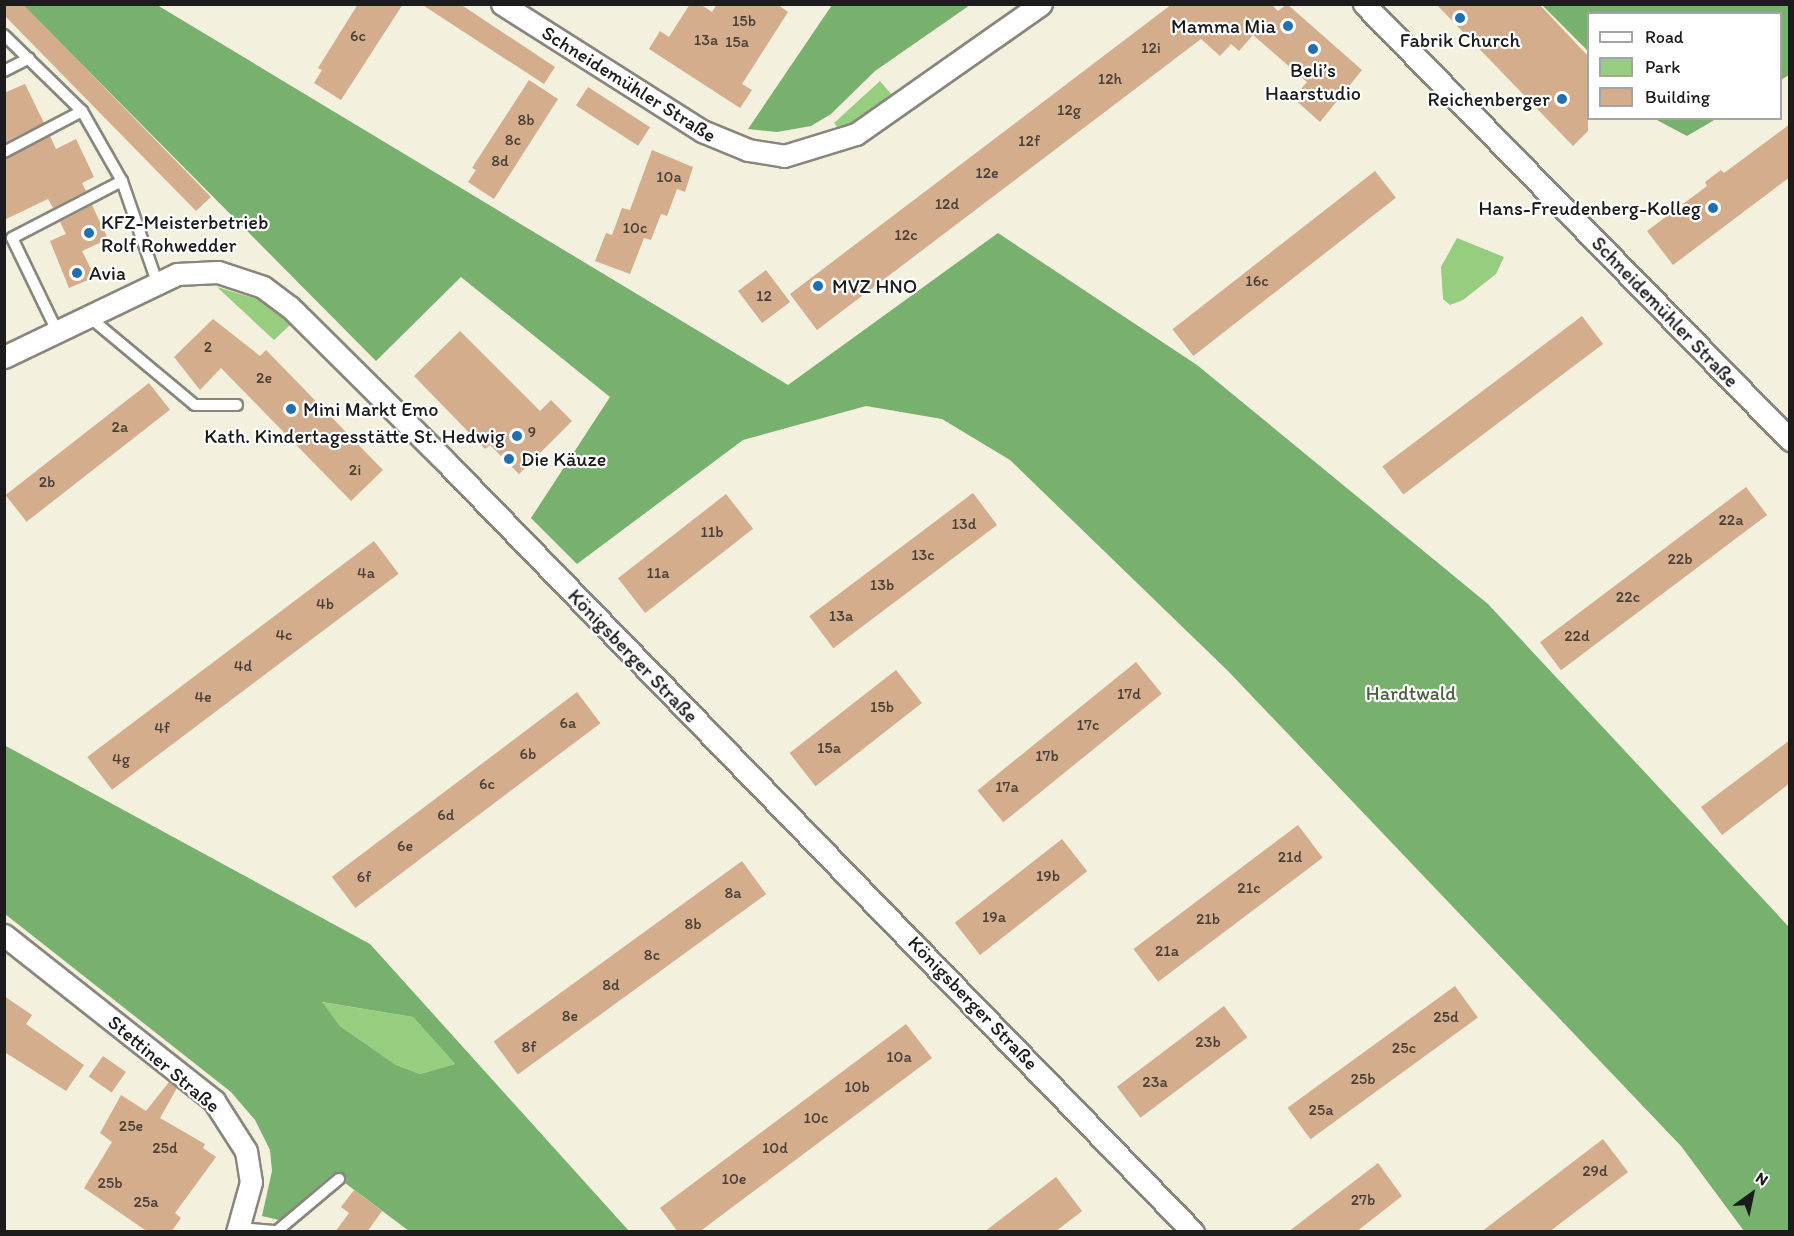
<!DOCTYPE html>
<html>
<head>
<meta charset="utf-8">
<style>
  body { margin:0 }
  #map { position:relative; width:1794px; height:1236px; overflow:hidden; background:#f4f0de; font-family:Itim,sans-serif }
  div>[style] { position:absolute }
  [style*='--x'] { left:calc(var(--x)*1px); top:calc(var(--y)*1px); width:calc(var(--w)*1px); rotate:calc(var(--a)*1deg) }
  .green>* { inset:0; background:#96cd7f }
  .forest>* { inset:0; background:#78b06e }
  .building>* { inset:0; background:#d3ad8c; transform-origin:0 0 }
  .roads { filter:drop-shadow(2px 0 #88867d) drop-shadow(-2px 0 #88867d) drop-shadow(0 2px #88867d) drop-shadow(0 -2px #88867d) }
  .lane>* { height:10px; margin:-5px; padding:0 5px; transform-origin:5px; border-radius:5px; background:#fff }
  .street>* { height:21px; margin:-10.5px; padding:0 10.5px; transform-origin:10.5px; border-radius:10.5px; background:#fff }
  .dots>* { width:16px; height:16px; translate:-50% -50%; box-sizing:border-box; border:3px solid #fff; border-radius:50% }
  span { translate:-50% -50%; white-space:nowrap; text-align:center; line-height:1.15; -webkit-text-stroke:4.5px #fff; paint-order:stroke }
  .number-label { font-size:16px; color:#4a4038 }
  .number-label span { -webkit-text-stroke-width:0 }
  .poi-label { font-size:20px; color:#1c1c1c }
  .right { translate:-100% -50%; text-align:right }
  .left { translate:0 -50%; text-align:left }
  .street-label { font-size:20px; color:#1c1c1c }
  .park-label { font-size:20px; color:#4d6344 }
  .frame { position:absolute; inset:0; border:6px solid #1c1c1c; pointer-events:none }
  .legend { position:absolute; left:1587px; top:12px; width:195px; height:108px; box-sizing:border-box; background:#fff; border:2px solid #a4a4a4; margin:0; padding:8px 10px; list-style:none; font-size:18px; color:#1c1c1c }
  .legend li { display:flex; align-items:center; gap:12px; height:30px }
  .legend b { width:30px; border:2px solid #a4a4a4 }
  .north { position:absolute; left:1722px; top:1164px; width:60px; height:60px; -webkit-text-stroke:4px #fff; paint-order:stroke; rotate:33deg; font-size:16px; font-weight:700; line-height:24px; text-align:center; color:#1c1c1c }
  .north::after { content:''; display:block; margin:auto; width:21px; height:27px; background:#1c1c1c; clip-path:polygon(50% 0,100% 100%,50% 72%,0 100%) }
</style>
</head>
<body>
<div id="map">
  <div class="green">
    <div style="clip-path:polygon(880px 81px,897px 101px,839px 129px,834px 123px)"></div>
    <div style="clip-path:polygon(1457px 238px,1504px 257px,1496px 274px,1463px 300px,1450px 305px,1443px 299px,1441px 267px)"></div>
    <div style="clip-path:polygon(217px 287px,263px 301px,291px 324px,274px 340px)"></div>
    <div style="clip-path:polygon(321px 1002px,413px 1017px,455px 1064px,420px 1074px,396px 1065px,340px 1026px)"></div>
  </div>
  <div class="forest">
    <div style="clip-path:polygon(23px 5px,157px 5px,788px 385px,998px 233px,1197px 365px,1488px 604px,1789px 927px,1789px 1231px,1744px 1231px,1681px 1146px,1228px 671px,1010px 460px,942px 419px,866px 406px,743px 440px,577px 564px,531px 518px,610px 397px,461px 277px,376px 361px)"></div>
    <div style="clip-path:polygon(832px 5px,970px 5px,875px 71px,831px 114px,811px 126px,777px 132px,748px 129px)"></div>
    <div style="clip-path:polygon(1542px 5px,1789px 5px,1789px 75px,1781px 80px,1780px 14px,1588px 14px,1588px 51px)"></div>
    <div style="clip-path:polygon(1655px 119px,1716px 119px,1687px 136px)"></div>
    <div style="clip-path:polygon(evenodd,4px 745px,370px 944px,629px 1231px,409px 1231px,333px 1174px,279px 1220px,262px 1216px,272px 1171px,270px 1150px,255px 1120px,231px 1092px,5px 914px,4px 745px,322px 1002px,413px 1017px,455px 1064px,420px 1074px,396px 1065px,340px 1026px,322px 1002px)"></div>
  </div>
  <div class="building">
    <div style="clip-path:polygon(4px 4px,23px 4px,211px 197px,196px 211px,4px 15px)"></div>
    <div style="clip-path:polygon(358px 4px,403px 4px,341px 100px,314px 83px,322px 70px,318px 68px)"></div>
    <div style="clip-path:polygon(421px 4px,460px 4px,555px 67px,544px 84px)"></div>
    <div style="clip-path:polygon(690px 4px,700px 4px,712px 12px,717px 4px,777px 4px,788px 12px,742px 84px,752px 90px,740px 108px,649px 49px,660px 31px,669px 37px)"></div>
    <div style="clip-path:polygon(1172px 4px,1271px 4px,1278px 11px,1287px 4px,1362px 70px,1320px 122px,1293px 98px,1307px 82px,1253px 35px,1239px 51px,1231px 44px,1220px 56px,1201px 39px,817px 330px,790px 294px)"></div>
    <div style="clip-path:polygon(1436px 4px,1539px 4px,1588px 56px,1588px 131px,1573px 146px)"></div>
    <div style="clip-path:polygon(529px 80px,558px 99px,494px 199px,468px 182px,476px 170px,472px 168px)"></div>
    <div style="clip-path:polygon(25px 84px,44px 123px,4px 143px,4px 93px)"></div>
    <div style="left:588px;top:87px;width:74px;height:22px;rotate:33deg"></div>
    <div style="clip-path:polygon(1790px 124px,1790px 177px,1673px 265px,1647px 231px,1707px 186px,1705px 182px,1721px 170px,1724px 173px)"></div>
    <div style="clip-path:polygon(50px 136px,56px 149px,76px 139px,94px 177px,82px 183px,86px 191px,53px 208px,48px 199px,4px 220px,4px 159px)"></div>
    <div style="clip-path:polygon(652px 150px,693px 167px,685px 192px,677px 189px,667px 216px,661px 214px,651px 240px,644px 238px,630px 274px,595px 261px,606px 233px,612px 235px,622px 208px,630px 210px)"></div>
    <div style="left:1375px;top:171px;width:34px;height:257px;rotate:52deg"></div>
    <div style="clip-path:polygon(92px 205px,108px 239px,82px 251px,95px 277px,69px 288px,50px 241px,66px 234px,60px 222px)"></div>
    <div style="left:766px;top:270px;width:40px;height:35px;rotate:53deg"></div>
    <div style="left:1582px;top:316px;width:35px;height:250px;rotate:53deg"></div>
    <div style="clip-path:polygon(213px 319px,260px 356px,266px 350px,383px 470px,351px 501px,221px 368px,200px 390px,174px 357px)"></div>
    <div style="clip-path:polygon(460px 331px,540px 411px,551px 400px,572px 421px,519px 474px,490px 445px,485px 449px,414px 376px)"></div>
    <div style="left:149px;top:383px;width:34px;height:182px;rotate:52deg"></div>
    <div style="left:1746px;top:487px;width:35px;height:258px;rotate:53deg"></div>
    <div style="left:973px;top:493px;width:40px;height:205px;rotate:53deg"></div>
    <div style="left:726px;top:494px;width:44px;height:137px;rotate:52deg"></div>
    <div style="left:374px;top:541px;width:41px;height:359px;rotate:53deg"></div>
    <div style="left:1136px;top:662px;width:41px;height:204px;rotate:51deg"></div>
    <div style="left:896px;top:670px;width:42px;height:135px;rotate:52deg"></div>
    <div style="left:577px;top:692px;width:39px;height:307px;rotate:53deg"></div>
    <div style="clip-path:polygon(1790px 740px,1790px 783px,1722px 835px,1701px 807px)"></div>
    <div style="left:1298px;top:825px;width:41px;height:206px;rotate:53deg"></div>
    <div style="left:1062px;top:839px;width:41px;height:136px;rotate:52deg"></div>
    <div style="left:742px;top:861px;width:41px;height:307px;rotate:54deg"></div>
    <div style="left:1455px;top:986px;width:39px;height:207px;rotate:54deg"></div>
    <div style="clip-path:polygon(4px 996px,32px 1015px,26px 1024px,84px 1065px,66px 1091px,6px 1053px,4px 1056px)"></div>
    <div style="left:1224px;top:1006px;width:39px;height:134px;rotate:53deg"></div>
    <div style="clip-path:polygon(906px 1024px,932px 1058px,699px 1232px,678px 1232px,660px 1208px)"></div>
    <div style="left:103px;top:1056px;width:28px;height:25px;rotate:35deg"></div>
    <div style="clip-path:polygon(169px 1082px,177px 1088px,160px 1118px,205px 1144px,203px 1148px,216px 1157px,175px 1213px,181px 1218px,171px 1232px,148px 1232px,84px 1188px,112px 1142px,100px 1133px,121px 1095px,146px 1111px)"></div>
    <div style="clip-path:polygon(1603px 1139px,1628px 1172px,1549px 1232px,1481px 1232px)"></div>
    <div style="clip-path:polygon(1378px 1163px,1402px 1196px,1356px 1232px,1288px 1232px)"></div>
    <div style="clip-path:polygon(1056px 1177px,1082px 1211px,1055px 1232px,984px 1232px)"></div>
    <div style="clip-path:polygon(354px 1190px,382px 1211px,367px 1232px,335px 1232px,349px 1213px,341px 1207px)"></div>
  </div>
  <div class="roads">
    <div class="lane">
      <div style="--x:4;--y:35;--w:109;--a:44.3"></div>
      <div style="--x:82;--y:111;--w:81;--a:60.3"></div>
      <div style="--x:122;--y:181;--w:107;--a:70.9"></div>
      <div style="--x:4;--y:71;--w:28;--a:-27"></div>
      <div style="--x:4;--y:152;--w:88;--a:-27.7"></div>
      <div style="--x:88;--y:316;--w:139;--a:39.8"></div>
      <div style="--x:195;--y:405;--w:42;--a:0"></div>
      <div style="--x:57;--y:331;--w:103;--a:-115.8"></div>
      <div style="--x:12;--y:238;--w:124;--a:-27.4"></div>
      <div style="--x:239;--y:1228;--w:38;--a:5"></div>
      <div style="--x:277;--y:1231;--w:81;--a:-40"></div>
    </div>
    <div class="street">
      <div style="--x:502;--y:4;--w:237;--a:32.4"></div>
      <div style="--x:702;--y:131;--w:50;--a:22.4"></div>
      <div style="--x:748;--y:150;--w:36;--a:9"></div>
      <div style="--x:784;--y:156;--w:75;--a:-17"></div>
      <div style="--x:856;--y:134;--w:226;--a:-35.1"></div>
      <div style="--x:1364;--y:4;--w:610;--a:45.66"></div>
      <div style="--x:4;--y:357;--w:192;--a:-25.6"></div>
      <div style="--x:177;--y:274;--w:41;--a:-2.8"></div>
      <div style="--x:218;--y:272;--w:47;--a:18.4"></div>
      <div style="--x:263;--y:287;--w:34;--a:37"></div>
      <div style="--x:290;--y:307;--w:218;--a:44.8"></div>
      <div style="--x:445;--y:461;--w:1074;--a:45.87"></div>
      <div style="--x:4;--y:935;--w:268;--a:38.3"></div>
      <div style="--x:214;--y:1101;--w:59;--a:57.4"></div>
      <div style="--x:246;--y:1151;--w:31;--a:81"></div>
      <div style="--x:251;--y:1182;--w:52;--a:105.6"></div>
    </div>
  </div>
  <div class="dots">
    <div style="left:1460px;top:18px;background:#1f6fb2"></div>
    <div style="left:1288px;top:26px;background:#1f6fb2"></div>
    <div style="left:1313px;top:49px;background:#1f6fb2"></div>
    <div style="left:1562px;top:99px;background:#1f6fb2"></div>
    <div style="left:1713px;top:208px;background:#1f6fb2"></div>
    <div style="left:89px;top:233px;background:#1f6fb2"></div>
    <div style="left:77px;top:273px;background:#1f6fb2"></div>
    <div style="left:818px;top:286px;background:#1f6fb2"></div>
    <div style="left:291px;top:409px;background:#1f6fb2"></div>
    <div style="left:517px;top:436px;background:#1f6fb2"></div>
    <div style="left:509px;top:459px;background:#1f6fb2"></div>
  </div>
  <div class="number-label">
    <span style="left:744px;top:21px">15b</span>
    <span style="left:358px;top:36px">6c</span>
    <span style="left:706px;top:40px">13a</span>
    <span style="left:737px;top:42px">15a</span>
    <span style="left:1151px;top:48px">12i</span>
    <span style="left:1110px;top:79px">12h</span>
    <span style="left:1069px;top:110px">12g</span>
    <span style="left:526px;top:120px">8b</span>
    <span style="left:513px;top:140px">8c</span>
    <span style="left:1029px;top:141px">12f</span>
    <span style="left:500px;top:161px">8d</span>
    <span style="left:987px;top:173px">12e</span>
    <span style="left:669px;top:177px">10a</span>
    <span style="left:947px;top:204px">12d</span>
    <span style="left:635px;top:228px">10c</span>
    <span style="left:906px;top:235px">12c</span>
    <span style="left:1257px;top:281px">16c</span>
    <span style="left:764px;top:296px">12</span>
    <span style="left:208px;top:347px">2</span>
    <span style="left:264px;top:378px">2e</span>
    <span style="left:120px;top:427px">2a</span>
    <span style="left:532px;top:432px">9</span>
    <span style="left:355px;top:470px">2i</span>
    <span style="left:47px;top:482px">2b</span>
    <span style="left:1731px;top:520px">22a</span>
    <span style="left:964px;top:524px">13d</span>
    <span style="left:712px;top:532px">11b</span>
    <span style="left:923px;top:555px">13c</span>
    <span style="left:1680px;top:559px">22b</span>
    <span style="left:366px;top:573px">4a</span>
    <span style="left:658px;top:573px">11a</span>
    <span style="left:882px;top:585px">13b</span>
    <span style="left:1628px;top:597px">22c</span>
    <span style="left:325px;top:604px">4b</span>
    <span style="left:841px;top:616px">13a</span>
    <span style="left:284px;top:635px">4c</span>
    <span style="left:1577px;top:636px">22d</span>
    <span style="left:243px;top:666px">4d</span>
    <span style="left:1129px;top:694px">17d</span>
    <span style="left:203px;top:697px">4e</span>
    <span style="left:882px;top:707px">15b</span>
    <span style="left:568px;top:723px">6a</span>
    <span style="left:1088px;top:725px">17c</span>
    <span style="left:162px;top:728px">4f</span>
    <span style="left:829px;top:748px">15a</span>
    <span style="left:528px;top:754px">6b</span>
    <span style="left:1047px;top:756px">17b</span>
    <span style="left:121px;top:759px">4g</span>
    <span style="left:487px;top:784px">6c</span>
    <span style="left:1007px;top:787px">17a</span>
    <span style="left:446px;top:815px">6d</span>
    <span style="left:405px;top:846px">6e</span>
    <span style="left:1290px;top:857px">21d</span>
    <span style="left:1048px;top:876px">19b</span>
    <span style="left:364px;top:877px">6f</span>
    <span style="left:1249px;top:888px">21c</span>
    <span style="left:733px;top:893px">8a</span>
    <span style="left:994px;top:917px">19a</span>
    <span style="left:1208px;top:919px">21b</span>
    <span style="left:693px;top:924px">8b</span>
    <span style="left:1167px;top:951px">21a</span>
    <span style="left:652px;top:955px">8c</span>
    <span style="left:611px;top:985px">8d</span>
    <span style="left:570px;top:1016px">8e</span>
    <span style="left:1446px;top:1017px">25d</span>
    <span style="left:1208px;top:1042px">23b</span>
    <span style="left:529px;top:1047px">8f</span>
    <span style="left:1404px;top:1048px">25c</span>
    <span style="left:899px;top:1057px">10a</span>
    <span style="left:1363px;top:1079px">25b</span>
    <span style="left:1155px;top:1082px">23a</span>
    <span style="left:857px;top:1087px">10b</span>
    <span style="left:1321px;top:1110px">25a</span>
    <span style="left:816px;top:1118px">10c</span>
    <span style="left:131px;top:1126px">25e</span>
    <span style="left:165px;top:1148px">25d</span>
    <span style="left:775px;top:1148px">10d</span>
    <span style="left:1595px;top:1171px">29d</span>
    <span style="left:734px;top:1179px">10e</span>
    <span style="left:110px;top:1183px">25b</span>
    <span style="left:1363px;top:1200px">27b</span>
    <span style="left:146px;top:1202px">25a</span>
  </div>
  <div class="poi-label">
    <span class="right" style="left:1276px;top:26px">Mamma Mia</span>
    <span style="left:1460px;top:40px">Fabrik Church</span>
    <span style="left:1313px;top:82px">Beli’s<br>Haarstudio</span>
    <span class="right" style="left:1550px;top:99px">Reichenberger</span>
    <span class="right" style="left:1701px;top:208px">Hans-Freudenberg-Kolleg</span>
    <span class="left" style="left:101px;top:234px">KFZ-Meisterbetrieb<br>Rolf Rohwedder</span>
    <span class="left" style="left:89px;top:273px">Avia</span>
    <span class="left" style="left:832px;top:286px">MVZ HNO</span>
    <span class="left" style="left:303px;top:409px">Mini Markt Emo</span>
    <span class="right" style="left:505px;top:436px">Kath. Kindertagesstätte St. Hedwig</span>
    <span class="left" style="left:521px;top:459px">Die Käuze</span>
  </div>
  <div class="street-label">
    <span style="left:629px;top:84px;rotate:32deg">Schneidemühler Straße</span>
    <span style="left:1665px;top:312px;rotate:46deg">Schneidemühler Straße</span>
    <span style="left:633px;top:656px;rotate:46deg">Königsberger Straße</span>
    <span style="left:973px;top:1003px;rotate:46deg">Königsberger Straße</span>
    <span style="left:164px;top:1064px;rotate:40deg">Stettiner Straße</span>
  </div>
  <div class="park-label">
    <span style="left:1411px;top:693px">Hardtwald</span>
  </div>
  <div class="frame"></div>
  <ul class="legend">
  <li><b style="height:8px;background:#fff"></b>Road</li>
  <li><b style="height:16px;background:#96cd7f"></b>Park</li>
  <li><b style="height:16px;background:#d3ad8c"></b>Building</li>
  </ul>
  <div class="north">N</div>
</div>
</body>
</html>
